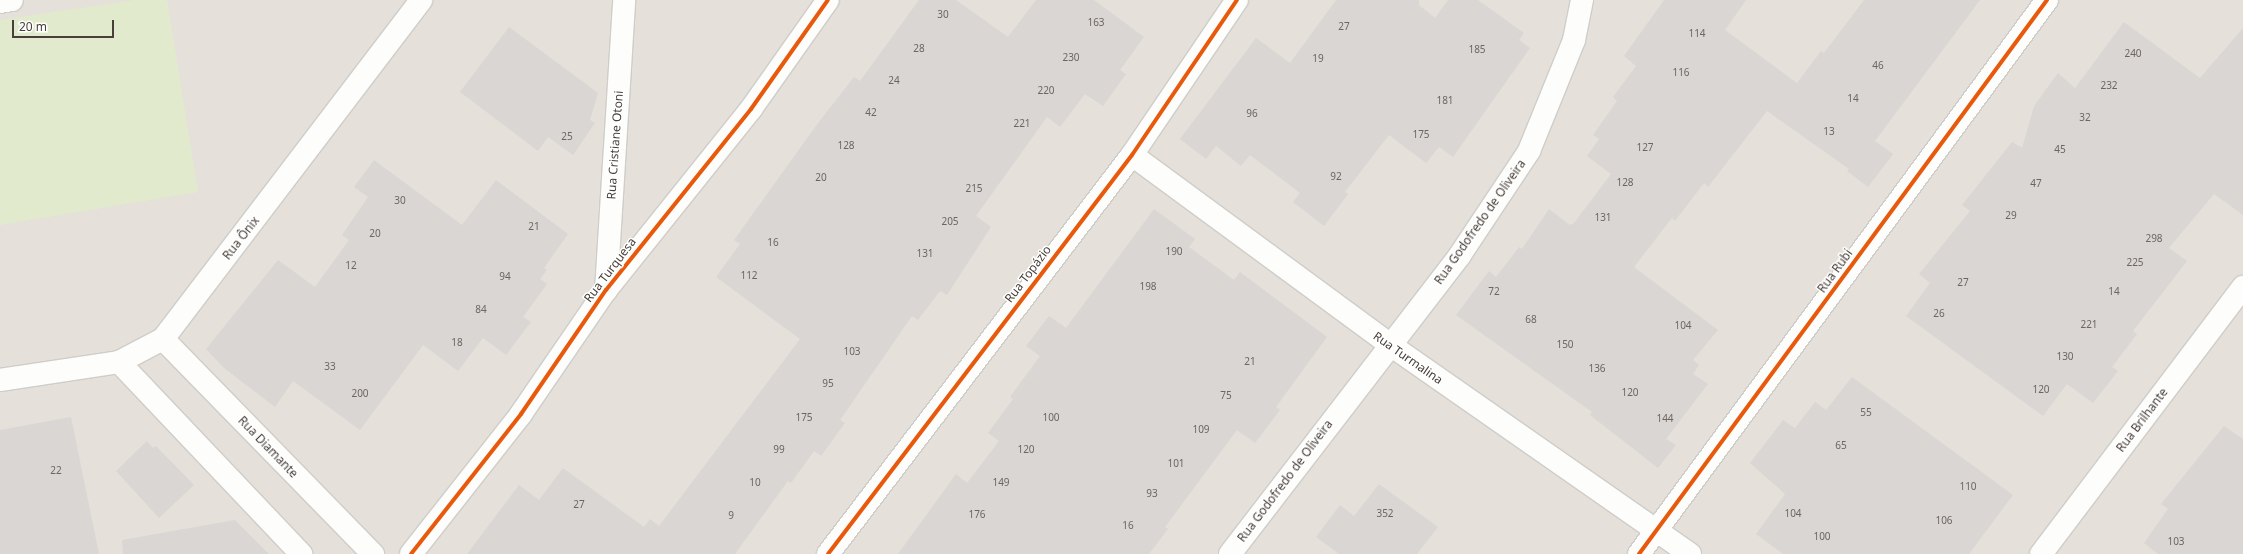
<!DOCTYPE html>
<html>
<head>
<meta charset="utf-8">
<style>
  body { margin:0 }
  #map { position:relative; width:2243px; height:554px; overflow:hidden; background:#f1efec; font-family:"Noto Sans",sans-serif }
  div>[style] { position:absolute }
  [style*='--x'] { left:calc(var(--x)*1px); top:calc(var(--y)*1px); width:calc(var(--w)*1px); rotate:calc(var(--a)*1deg) }
  .residential>* { inset:0; background:#e5e0d9; transform-origin:0 0 }
  .green>* { inset:0; background:#e2eacd }
  .building>* { inset:0; background:#d9d6d3 }
  .roads { filter:drop-shadow(1px 0 #cfcdc9) drop-shadow(-1px 0 #cfcdc9) drop-shadow(0 1px #cfcdc9) drop-shadow(0 -1px #cfcdc9) }
  .minor>* { height:22px; margin:-11px; padding:0 11px; transform-origin:11px; border-radius:11px; background:#fdfdfc }
  .cycleway>* { height:4px; margin:-2px; padding:0 2px; transform-origin:2px; border-radius:2px; background:#e8590c }
  span { translate:-50% -50%; white-space:nowrap; text-align:center; line-height:1.15; -webkit-text-stroke:3px #fff; paint-order:stroke }
  .number-label { font-size:10px; color:#6d6660 }
  .number-label span { -webkit-text-stroke-width:0 }
  .street-label { font-size:12px; color:#473f38 }
  .scale { position:absolute; left:12px; top:20px; width:102px; height:18px; box-sizing:border-box; border:2px solid #473f38; border-top:0; padding-left:5px; font-size:12px; line-height:14px; white-space:nowrap; color:#473f38; -webkit-text-stroke:3px #fff; paint-order:stroke }
</style>
</head>
<body>
<div id="map">
  <div class="residential">
    <div style="left:0;top:0;width:2243px;height:554px"></div>
  </div>
  <div class="green">
    <div style="clip-path:polygon(135px 0,167px 0,198px 192px,0 225px,0 20px)"></div>
  </div>
  <div class="building">
    <div style="clip-path:polygon(919px 0,956px 0,1008px 37px,1036px 0,1094px 0,1144px 37px,1120px 70px,1126px 74px,1103px 106px,1085px 94px,1060px 127px,1047px 117px,976px 216px,991px 227px,947px 295px,940px 291px,918px 320px,912px 316px,840px 420px,845px 423px,821px 456px,814px 451px,791px 483px,788px 481px,735px 554px,467px 554px,519px 485px,539px 500px,563px 468px,644px 527px,650px 519px,659px 526px,800px 339px,716px 277px,740px 244px,734px 240px,818px 123px,854px 77px,860px 81px)"></div>
    <div style="clip-path:polygon(1336px 0,1419px 0,1419px 5px,1435px 18px,1448px 0,1478px 0,1524px 33px,1519px 40px,1530px 48px,1453px 157px,1439px 147px,1426px 163px,1389px 135px,1345px 192px,1348px 194px,1324px 226px,1293px 202px,1300px 193px,1250px 155px,1241px 166px,1216px 146px,1206px 159px,1180px 139px,1256px 38px,1290px 63px)"></div>
    <div style="clip-path:polygon(1664px 0,1746px 0,1725px 30px,1797px 83px,1821px 51px,1824px 53px,1864px 0,1980px 0,1875px 141px,1893px 154px,1868px 187px,1847px 171px,1849px 169px,1767px 111px,1708px 187px,1704px 183px,1675px 221px,1672px 218px,1634px 267px,1718px 330px,1693px 360px,1699px 365px,1693px 374px,1708px 384px,1666px 439px,1676px 445px,1658px 468px,1590px 415px,1592px 412px,1456px 315px,1489px 271px,1496px 277px,1519px 247px,1522px 249px,1549px 209px,1570px 225px,1574px 223px,1611px 174px,1587px 156px,1599px 139px,1593px 135px,1617px 101px,1613px 97px,1636px 66px,1624px 56px)"></div>
    <div style="clip-path:polygon(2124px 22px,2200px 78px,2243px 28px,2243px 215px,2214px 194px,2169px 248px,2187px 261px,2133px 331px,2137px 334px,2112px 367px,2118px 371px,2093px 403px,2067px 384px,2043px 416px,1906px 316px,1930px 283px,1919px 274px,1970px 211px,1962px 205px,2012px 142px,2022px 148px,2034px 106px,2058px 73px,2075px 88px)"></div>
    <div style="clip-path:polygon(509px 27px,598px 93px,590px 120px,595px 123px,573px 155px,548px 137px,538px 151px,460px 92px)"></div>
    <div style="clip-path:polygon(374px 160px,462px 225px,496px 180px,568px 234px,544px 268px,547px 270px,540px 279px,547px 284px,523px 317px,531px 322px,506px 355px,483px 338px,458px 371px,423px 345px,360px 430px,293px 381px,275px 407px,224px 368px,206px 349px,278px 260px,315px 287px,349px 240px,342px 235px,368px 197px,354px 187px)"></div>
    <div style="clip-path:polygon(1154px 209px,1195px 239px,1189px 247px,1234px 280px,1240px 272px,1327px 337px,1276px 407px,1280px 410px,1255px 443px,1237px 430px,1165px 527px,1168px 529px,1149px 554px,898px 554px,956px 474px,967px 483px,999px 441px,988px 433px,1013px 399px,1010px 397px,1040px 356px,1026px 346px,1049px 316px,1066px 328px)"></div>
    <div style="clip-path:polygon(1852px 377px,2013px 495px,1969px 554px,1783px 554px,1756px 534px,1785px 494px,1750px 463px,1783px 420px,1795px 428px,1815px 402px,1826px 410px)"></div>
    <div style="clip-path:polygon(71px 417px,99px 554px,0 554px,0 430px)"></div>
    <div style="clip-path:polygon(2224px 426px,2243px 439px,2243px 554px,2158px 554px,2144px 543px,2168px 509px,2161px 504px)"></div>
    <div style="clip-path:polygon(147px 441px,153px 448px,156px 446px,194px 485px,159px 518px,116px 471px)"></div>
    <div style="clip-path:polygon(1379px 484px,1438px 527px,1417px 554px,1339px 554px,1316px 537px,1340px 505px,1354px 516px)"></div>
    <div style="clip-path:polygon(235px 520px,269px 554px,123px 554px,122px 540px)"></div>
  </div>
  <div class="roads">
    <div class="minor">
      <div style="--x:0;--y:2;--w:12;--a:-9"></div>
      <div style="--x:1132;--y:155;--w:319;--a:36.3"></div>
      <div style="--x:1389;--y:344;--w:367;--a:34.9"></div>
      <div style="--x:606;--y:290;--w:291;--a:-86.4"></div>
      <div style="--x:163;--y:339;--w:301;--a:45.7"></div>
      <div style="--x:119;--y:362;--w:265;--a:46.5"></div>
      <div style="--x:0;--y:380;--w:120;--a:-8.6"></div>
      <div style="--x:119;--y:362;--w:50;--a:-27.6"></div>
      <div style="--x:163;--y:339;--w:426;--a:-52.7"></div>
      <div style="--x:411;--y:554;--w:178;--a:-51.8"></div>
      <div style="--x:521;--y:414;--w:150;--a:-55.6"></div>
      <div style="--x:606;--y:290;--w:232;--a:-51.3"></div>
      <div style="--x:751;--y:109;--w:133;--a:-54.8"></div>
      <div style="--x:828;--y:554;--w:502;--a:-52.7"></div>
      <div style="--x:1132;--y:155;--w:187;--a:-55.9"></div>
      <div style="--x:1230;--y:554;--w:377;--a:-52.4"></div>
      <div style="--x:1460;--y:255;--w:125;--a:-56.4"></div>
      <div style="--x:1529;--y:151;--w:120;--a:-67.9"></div>
      <div style="--x:1574;--y:40;--w:41;--a:-78.7"></div>
      <div style="--x:1639;--y:554;--w:688;--a:-53.63"></div>
      <div style="--x:2041;--y:554;--w:335;--a:-52.9"></div>
    </div>
  </div>
  <div class="cycleway">
    <div style="--x:411;--y:554;--w:178;--a:-51.8"></div>
    <div style="--x:521;--y:414;--w:150;--a:-55.6"></div>
    <div style="--x:606;--y:290;--w:232;--a:-51.3"></div>
    <div style="--x:751;--y:109;--w:133;--a:-54.8"></div>
    <div style="--x:828;--y:554;--w:502;--a:-52.7"></div>
    <div style="--x:1132;--y:155;--w:187;--a:-55.9"></div>
    <div style="--x:1639;--y:554;--w:688;--a:-53.63"></div>
  </div>
  <div class="number-label">
    <span style="left:943px;top:15px">30</span>
    <span style="left:1096px;top:23px">163</span>
    <span style="left:1344px;top:27px">27</span>
    <span style="left:1697px;top:34px">114</span>
    <span style="left:919px;top:49px">28</span>
    <span style="left:1477px;top:50px">185</span>
    <span style="left:2133px;top:54px">240</span>
    <span style="left:1071px;top:58px">230</span>
    <span style="left:1318px;top:59px">19</span>
    <span style="left:1878px;top:66px">46</span>
    <span style="left:1681px;top:73px">116</span>
    <span style="left:894px;top:81px">24</span>
    <span style="left:2109px;top:86px">232</span>
    <span style="left:1046px;top:91px">220</span>
    <span style="left:1853px;top:99px">14</span>
    <span style="left:1445px;top:101px">181</span>
    <span style="left:871px;top:113px">42</span>
    <span style="left:1252px;top:114px">96</span>
    <span style="left:2085px;top:118px">32</span>
    <span style="left:1022px;top:124px">221</span>
    <span style="left:1829px;top:132px">13</span>
    <span style="left:1421px;top:135px">175</span>
    <span style="left:567px;top:137px">25</span>
    <span style="left:846px;top:146px">128</span>
    <span style="left:1645px;top:148px">127</span>
    <span style="left:2060px;top:150px">45</span>
    <span style="left:1336px;top:177px">92</span>
    <span style="left:821px;top:178px">20</span>
    <span style="left:1625px;top:183px">128</span>
    <span style="left:2036px;top:184px">47</span>
    <span style="left:974px;top:189px">215</span>
    <span style="left:400px;top:201px">30</span>
    <span style="left:2011px;top:216px">29</span>
    <span style="left:1603px;top:218px">131</span>
    <span style="left:950px;top:222px">205</span>
    <span style="left:534px;top:227px">21</span>
    <span style="left:375px;top:234px">20</span>
    <span style="left:2154px;top:239px">298</span>
    <span style="left:773px;top:243px">16</span>
    <span style="left:1174px;top:252px">190</span>
    <span style="left:925px;top:254px">131</span>
    <span style="left:2135px;top:263px">225</span>
    <span style="left:351px;top:266px">12</span>
    <span style="left:749px;top:276px">112</span>
    <span style="left:505px;top:277px">94</span>
    <span style="left:1963px;top:283px">27</span>
    <span style="left:1148px;top:287px">198</span>
    <span style="left:1494px;top:292px">72</span>
    <span style="left:2114px;top:292px">14</span>
    <span style="left:481px;top:310px">84</span>
    <span style="left:1939px;top:314px">26</span>
    <span style="left:1531px;top:320px">68</span>
    <span style="left:2089px;top:325px">221</span>
    <span style="left:1683px;top:326px">104</span>
    <span style="left:457px;top:343px">18</span>
    <span style="left:1565px;top:345px">150</span>
    <span style="left:852px;top:352px">103</span>
    <span style="left:2065px;top:357px">130</span>
    <span style="left:1250px;top:362px">21</span>
    <span style="left:330px;top:367px">33</span>
    <span style="left:1597px;top:369px">136</span>
    <span style="left:828px;top:384px">95</span>
    <span style="left:2041px;top:390px">120</span>
    <span style="left:1630px;top:393px">120</span>
    <span style="left:360px;top:394px">200</span>
    <span style="left:1226px;top:396px">75</span>
    <span style="left:1866px;top:413px">55</span>
    <span style="left:804px;top:418px">175</span>
    <span style="left:1051px;top:418px">100</span>
    <span style="left:1665px;top:419px">144</span>
    <span style="left:1201px;top:430px">109</span>
    <span style="left:1841px;top:446px">65</span>
    <span style="left:779px;top:450px">99</span>
    <span style="left:1026px;top:450px">120</span>
    <span style="left:1176px;top:464px">101</span>
    <span style="left:56px;top:471px">22</span>
    <span style="left:755px;top:483px">10</span>
    <span style="left:1001px;top:483px">149</span>
    <span style="left:1968px;top:487px">110</span>
    <span style="left:1152px;top:494px">93</span>
    <span style="left:579px;top:505px">27</span>
    <span style="left:1385px;top:514px">352</span>
    <span style="left:1793px;top:514px">104</span>
    <span style="left:977px;top:515px">176</span>
    <span style="left:731px;top:516px">9</span>
    <span style="left:1944px;top:521px">106</span>
    <span style="left:1128px;top:526px">16</span>
    <span style="left:1822px;top:537px">100</span>
    <span style="left:2176px;top:542px">103</span>
  </div>
  <div class="street-label">
    <span style="left:615px;top:145px;rotate:-86deg">Rua Cristiane Otoni</span>
    <span style="left:1480px;top:222px;rotate:-55deg">Rua Godofredo de Oliveira</span>
    <span style="left:241px;top:238px;rotate:-52deg">Rua Ônix</span>
    <span style="left:610px;top:270px;rotate:-53deg">Rua Turquesa</span>
    <span style="left:1835px;top:271px;rotate:-54deg">Rua Rubi</span>
    <span style="left:1028px;top:274px;rotate:-53deg">Rua Topázio</span>
    <span style="left:1408px;top:358px;rotate:35deg">Rua Turmalina</span>
    <span style="left:2142px;top:420px;rotate:-53deg">Rua Brilhante</span>
    <span style="left:268px;top:447px;rotate:46deg">Rua Diamante</span>
    <span style="left:1285px;top:481px;rotate:-53deg">Rua Godofredo de Oliveira</span>
  </div>
  <div class="scale">20 m</div>
</div>
</body>
</html>
